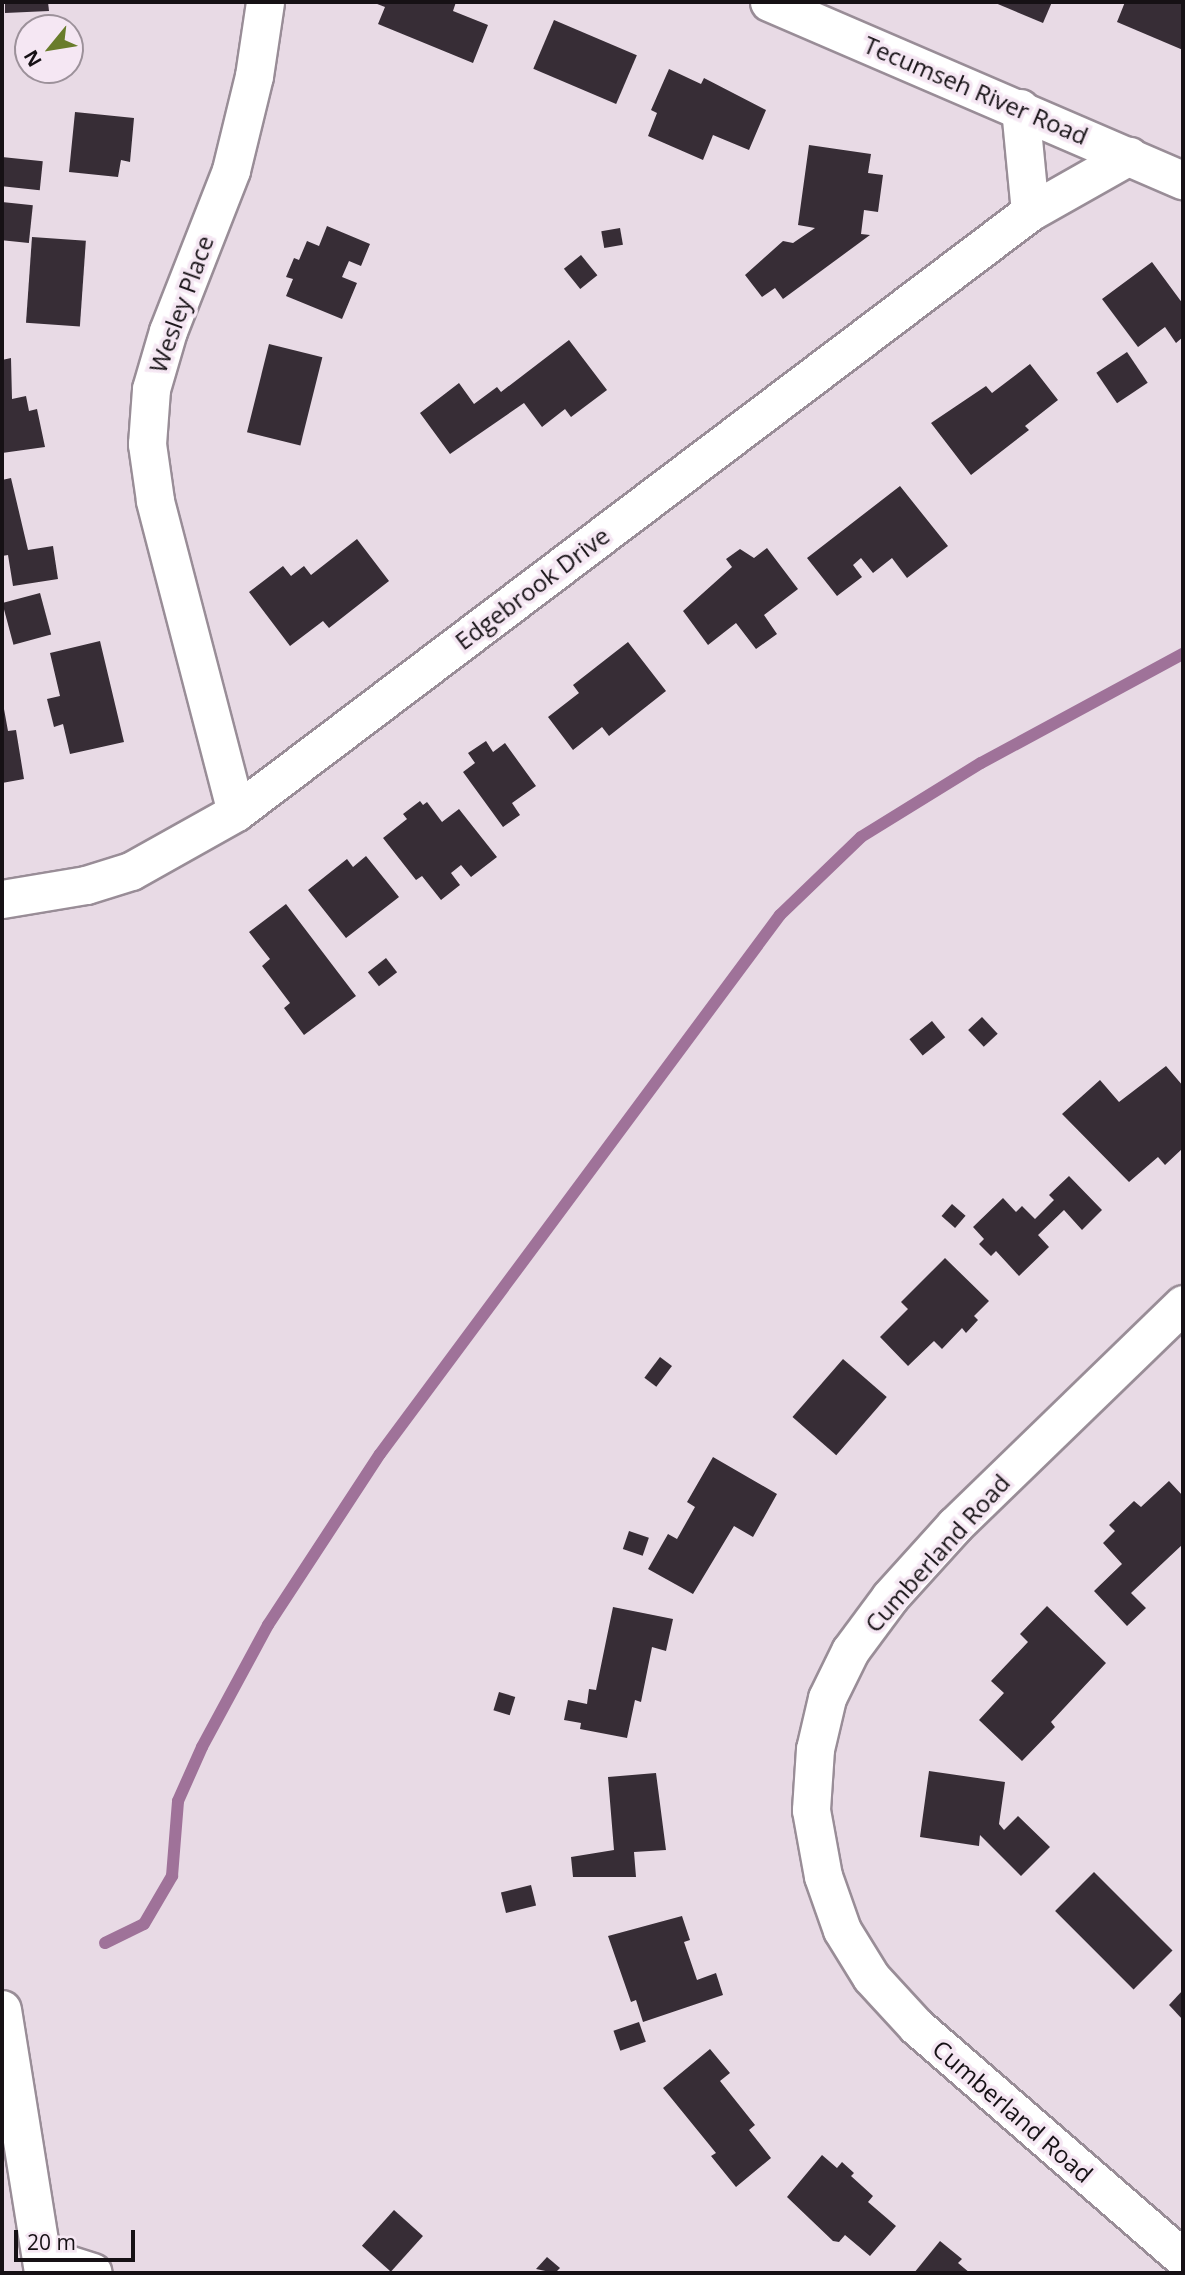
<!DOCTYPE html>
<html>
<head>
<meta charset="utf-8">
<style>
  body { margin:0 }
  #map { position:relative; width:1185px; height:2275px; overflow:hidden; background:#e8dae5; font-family:"Open Sans",sans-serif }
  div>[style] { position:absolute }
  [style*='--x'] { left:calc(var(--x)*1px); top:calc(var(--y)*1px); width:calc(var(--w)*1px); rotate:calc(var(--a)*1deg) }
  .stream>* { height:12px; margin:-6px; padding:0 6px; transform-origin:6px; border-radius:6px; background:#9f7299 }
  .building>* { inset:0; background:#372d36; transform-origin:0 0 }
  .roads { filter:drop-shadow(2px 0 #998d97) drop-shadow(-2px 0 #998d97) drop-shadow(0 2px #998d97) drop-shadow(0 -2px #998d97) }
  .minor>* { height:37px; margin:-18.5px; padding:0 18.5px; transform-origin:18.5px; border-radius:18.5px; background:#fff }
  .tertiary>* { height:38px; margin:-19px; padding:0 19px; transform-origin:19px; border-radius:19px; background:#fff }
  .primary>* { height:38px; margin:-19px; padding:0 19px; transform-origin:19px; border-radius:19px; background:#fff }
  span { translate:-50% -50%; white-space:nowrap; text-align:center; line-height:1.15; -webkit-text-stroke:7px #f5e7f3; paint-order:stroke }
  .street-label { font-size:24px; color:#161115 }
  .frame { position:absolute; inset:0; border:4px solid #161115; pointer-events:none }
  .north { position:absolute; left:14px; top:14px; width:70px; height:70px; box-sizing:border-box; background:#f5e7f3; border:2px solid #9c919a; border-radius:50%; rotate:240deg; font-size:19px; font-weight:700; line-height:28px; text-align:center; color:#161115 }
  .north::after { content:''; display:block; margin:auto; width:24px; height:32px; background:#697c2b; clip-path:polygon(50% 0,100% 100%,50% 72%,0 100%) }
  .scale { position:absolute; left:14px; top:2230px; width:121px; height:32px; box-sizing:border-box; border:4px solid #161115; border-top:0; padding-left:9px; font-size:21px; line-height:24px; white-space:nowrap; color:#161115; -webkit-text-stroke:5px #f5e7f3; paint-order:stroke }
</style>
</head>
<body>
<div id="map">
  <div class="stream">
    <div style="--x:105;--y:1943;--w:43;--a:-26"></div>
    <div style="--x:144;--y:1924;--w:56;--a:-59.7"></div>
    <div style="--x:172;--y:1876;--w:75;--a:-85.4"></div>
    <div style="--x:178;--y:1801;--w:59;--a:-66"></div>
    <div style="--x:202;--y:1747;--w:139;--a:-61.6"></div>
    <div style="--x:268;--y:1625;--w:204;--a:-56.8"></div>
    <div style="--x:380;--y:1454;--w:671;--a:-53.42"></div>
    <div style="--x:780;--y:915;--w:112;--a:-43.9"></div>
    <div style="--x:861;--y:837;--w:141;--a:-31.7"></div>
    <div style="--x:981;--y:763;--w:230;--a:-28.4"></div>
  </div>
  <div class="building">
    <div style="clip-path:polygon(5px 2px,48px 2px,49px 11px,5px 13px)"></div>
    <div style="clip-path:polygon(372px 2px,456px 2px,453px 11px,488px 25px,473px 63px,378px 24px,385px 7px)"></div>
    <div style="clip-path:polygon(993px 2px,1052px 2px,1043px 23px)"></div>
    <div style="clip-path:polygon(1125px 2px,1183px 2px,1183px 50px,1117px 22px)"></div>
    <div style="left:554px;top:20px;width:90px;height:53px;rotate:23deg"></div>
    <div style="clip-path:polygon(669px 69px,701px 84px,704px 78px,766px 110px,749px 150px,713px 135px,703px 160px,648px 136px,657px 113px,651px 110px)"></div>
    <div style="clip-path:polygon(75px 112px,134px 118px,130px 162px,121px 160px,118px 177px,69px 172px)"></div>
    <div style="clip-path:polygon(809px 145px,871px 154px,868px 173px,883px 175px,878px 212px,864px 210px,861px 234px,870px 235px,783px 299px,775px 288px,762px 297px,745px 275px,783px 241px,793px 243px,815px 228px,798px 225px)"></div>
    <div style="left:2px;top:157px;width:41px;height:29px;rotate:6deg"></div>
    <div style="left:2px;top:202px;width:31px;height:38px;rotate:6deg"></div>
    <div style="clip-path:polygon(327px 226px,370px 244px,361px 266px,349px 261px,342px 277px,357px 283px,342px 319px,286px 296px,293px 279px,286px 277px,294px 258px,299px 260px,307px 241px,319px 246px)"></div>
    <div style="left:620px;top:228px;width:17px;height:19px;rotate:80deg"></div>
    <div style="left:32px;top:237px;width:54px;height:86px;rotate:4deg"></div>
    <div style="left:581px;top:255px;width:26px;height:22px;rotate:51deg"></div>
    <div style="clip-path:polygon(1152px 262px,1183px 304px,1183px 337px,1176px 343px,1165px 327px,1138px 347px,1102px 299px)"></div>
    <div style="clip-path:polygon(569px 340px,607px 390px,571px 417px,565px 409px,542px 427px,524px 403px,450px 454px,420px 413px,459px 383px,474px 404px,497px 387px,501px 392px)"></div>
    <div style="left:269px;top:344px;width:55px;height:91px;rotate:14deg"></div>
    <div style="left:1127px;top:352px;width:37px;height:37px;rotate:56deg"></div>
    <div style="clip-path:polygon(11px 358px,12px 399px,26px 396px,29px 411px,37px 409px,45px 447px,2px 453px,2px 360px)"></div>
    <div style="clip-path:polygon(1030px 364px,1058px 400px,1025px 426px,1029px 430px,971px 475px,931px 423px,986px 386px,992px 393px)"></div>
    <div style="clip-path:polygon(11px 478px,28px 550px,53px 546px,58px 579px,13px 586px,8px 555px,2px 556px,2px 480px)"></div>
    <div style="clip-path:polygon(900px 486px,948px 546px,907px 578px,892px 558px,873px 573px,861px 558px,853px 565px,862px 577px,837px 596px,807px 558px)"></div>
    <div style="clip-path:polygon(357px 539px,389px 581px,329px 628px,323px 621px,290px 646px,249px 592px,283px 566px,291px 576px,304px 566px,311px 575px)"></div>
    <div style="clip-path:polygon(767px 548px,798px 589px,764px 615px,777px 634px,756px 649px,736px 623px,708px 645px,683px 611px,732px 567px,726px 559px,740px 549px,754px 558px)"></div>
    <div style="left:40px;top:593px;width:43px;height:39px;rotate:75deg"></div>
    <div style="clip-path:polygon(100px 641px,124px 742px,70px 754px,63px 724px,54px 727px,47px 699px,60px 696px,50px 653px)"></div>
    <div style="clip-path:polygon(628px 642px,666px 691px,609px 736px,602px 727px,573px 750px,548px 717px,579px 693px,573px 685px)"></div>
    <div style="clip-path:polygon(2px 698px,8px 731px,16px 730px,24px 779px,2px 783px)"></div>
    <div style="clip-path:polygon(486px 741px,493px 752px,505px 743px,536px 786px,512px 803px,520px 815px,503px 827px,463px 772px,475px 763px,468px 753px)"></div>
    <div style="clip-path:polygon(420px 801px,423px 805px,427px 802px,442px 822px,459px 809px,497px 857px,471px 877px,461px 865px,451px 873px,460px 885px,441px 900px,422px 876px,416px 880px,383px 838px,407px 819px,403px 814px)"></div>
    <div style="clip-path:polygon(366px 856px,399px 897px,346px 938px,308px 890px,347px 859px,353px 867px)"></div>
    <div style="clip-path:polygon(286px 904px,356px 996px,304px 1035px,284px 1008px,290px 1003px,262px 966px,270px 959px,249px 932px)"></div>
    <div style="left:386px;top:958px;width:18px;height:23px;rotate:52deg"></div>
    <div style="left:982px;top:1017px;width:23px;height:19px;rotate:47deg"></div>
    <div style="left:932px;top:1021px;width:21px;height:29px;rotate:51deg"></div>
    <div style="clip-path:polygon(1166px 1066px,1183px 1086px,1183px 1148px,1165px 1165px,1158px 1157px,1129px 1182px,1062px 1114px,1100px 1080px,1119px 1102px)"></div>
    <div style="clip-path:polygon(1069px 1176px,1102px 1210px,1082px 1230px,1064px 1210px,1038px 1235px,1049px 1247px,1019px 1276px,996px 1251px,991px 1256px,979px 1244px,984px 1239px,973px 1227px,1003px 1198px,1016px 1212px,1022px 1206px,1035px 1219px,1054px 1200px,1049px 1195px)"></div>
    <div style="left:952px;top:1204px;width:18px;height:16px;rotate:41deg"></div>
    <div style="clip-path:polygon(945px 1258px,989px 1301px,974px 1316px,978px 1320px,966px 1333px,962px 1328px,942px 1349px,934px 1341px,908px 1366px,880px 1337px,908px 1309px,901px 1302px)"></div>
    <div style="left:660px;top:1357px;width:15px;height:26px;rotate:37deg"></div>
    <div style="left:843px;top:1359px;width:58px;height:77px;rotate:41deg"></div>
    <div style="clip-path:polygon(713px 1457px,777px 1494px,753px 1537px,734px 1526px,693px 1594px,648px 1569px,668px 1534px,677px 1539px,695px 1507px,687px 1502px)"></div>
    <div style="clip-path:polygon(1169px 1481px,1183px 1496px,1183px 1544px,1131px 1593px,1146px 1608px,1127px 1626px,1094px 1591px,1122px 1564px,1103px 1543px,1115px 1531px,1109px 1525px,1134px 1501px,1141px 1507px)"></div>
    <div style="left:629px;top:1531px;width:21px;height:19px;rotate:19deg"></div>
    <div style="clip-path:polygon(1047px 1606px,1106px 1663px,1051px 1722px,1055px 1727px,1022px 1761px,979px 1720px,1004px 1693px,991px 1681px,1028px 1642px,1020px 1634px)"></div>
    <div style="clip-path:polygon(613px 1607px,673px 1619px,666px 1651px,652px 1647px,641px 1702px,635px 1700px,627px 1738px,580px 1729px,581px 1723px,564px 1720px,568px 1700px,587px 1704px,589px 1689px,596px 1690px)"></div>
    <div style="left:499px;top:1692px;width:17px;height:19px;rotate:17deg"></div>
    <div style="clip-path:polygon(929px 1771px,1005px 1782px,999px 1824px,1004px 1830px,1018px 1816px,1050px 1847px,1021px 1876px,980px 1835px,979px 1846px,920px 1837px)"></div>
    <div style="clip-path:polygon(656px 1773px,666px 1850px,634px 1852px,636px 1877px,573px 1877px,571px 1857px,614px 1850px,608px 1777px)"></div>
    <div style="left:1094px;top:1872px;width:111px;height:55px;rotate:45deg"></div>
    <div style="left:531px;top:1885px;width:21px;height:31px;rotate:76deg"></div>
    <div style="clip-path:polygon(682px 1916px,690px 1940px,684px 1942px,697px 1980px,716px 1973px,723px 1995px,643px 2022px,636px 2000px,631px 2002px,608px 1936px)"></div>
    <div style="clip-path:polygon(1183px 1990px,1183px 2020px,1169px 2005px)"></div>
    <div style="left:639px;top:2022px;width:21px;height:27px;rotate:71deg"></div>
    <div style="clip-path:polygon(710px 2049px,730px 2073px,720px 2081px,755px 2125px,749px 2130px,771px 2158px,736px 2187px,711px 2156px,716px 2153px,663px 2088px)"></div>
    <div style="clip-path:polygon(822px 2155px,837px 2168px,842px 2162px,854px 2173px,851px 2176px,873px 2196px,868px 2202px,896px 2226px,870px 2256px,845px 2235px,839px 2242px,833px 2241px,787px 2197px)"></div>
    <div style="left:394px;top:2210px;width:39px;height:48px;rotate:42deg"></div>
    <div style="clip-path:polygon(940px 2241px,962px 2259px,958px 2263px,970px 2273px,914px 2273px)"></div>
    <div style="clip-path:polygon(547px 2257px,560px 2268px,555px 2273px,536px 2269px)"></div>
  </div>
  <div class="roads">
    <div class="minor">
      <div style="--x:769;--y:2;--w:451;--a:23.3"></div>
      <div style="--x:1020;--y:108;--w:104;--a:84.5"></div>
      <div style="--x:1030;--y:212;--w:114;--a:-29.5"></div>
      <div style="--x:236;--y:812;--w:322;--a:-104.6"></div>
      <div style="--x:155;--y:500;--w:57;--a:-98.1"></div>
      <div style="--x:147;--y:444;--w:55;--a:-85.8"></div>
      <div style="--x:151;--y:389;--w:60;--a:-73.7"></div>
      <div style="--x:168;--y:331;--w:173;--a:-68.6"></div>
      <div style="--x:231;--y:170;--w:97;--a:-76.3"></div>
      <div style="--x:254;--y:76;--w:75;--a:-81.5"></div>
      <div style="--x:2;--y:899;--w:85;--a:-9.5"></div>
      <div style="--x:86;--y:885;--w:47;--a:-17.3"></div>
      <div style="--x:131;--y:871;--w:120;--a:-29.3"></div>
      <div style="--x:236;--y:812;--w:995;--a:-37.08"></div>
      <div style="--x:1183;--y:1304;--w:318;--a:135.9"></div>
      <div style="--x:955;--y:1525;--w:97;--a:132.1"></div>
      <div style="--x:890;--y:1597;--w:67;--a:126.5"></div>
      <div style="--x:850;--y:1651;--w:52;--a:116.1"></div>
      <div style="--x:827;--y:1698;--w:52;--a:103.2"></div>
      <div style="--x:815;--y:1749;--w:61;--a:93.8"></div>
      <div style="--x:811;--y:1810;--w:67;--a:79.7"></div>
      <div style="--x:823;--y:1876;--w:57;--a:70.6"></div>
      <div style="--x:842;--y:1930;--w:55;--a:58.3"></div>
      <div style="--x:871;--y:1977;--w:67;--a:47.4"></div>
      <div style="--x:916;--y:2026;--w:354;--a:41"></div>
    </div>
    <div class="tertiary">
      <div style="--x:42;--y:2257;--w:53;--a:17.4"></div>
    </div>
    <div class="primary">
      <div style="--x:2;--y:2010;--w:266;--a:80.9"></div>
    </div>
  </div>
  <div class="street-label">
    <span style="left:976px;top:90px;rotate:23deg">Tecumseh River Road</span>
    <span style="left:181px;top:304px;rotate:-70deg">Wesley Place</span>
    <span style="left:532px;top:588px;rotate:-37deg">Edgebrook Drive</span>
    <span style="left:937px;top:1553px;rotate:-48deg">Cumberland Road</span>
    <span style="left:1013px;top:2111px;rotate:41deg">Cumberland Road</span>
  </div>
  <div class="frame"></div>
  <div class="north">N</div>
  <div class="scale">20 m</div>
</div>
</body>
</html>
